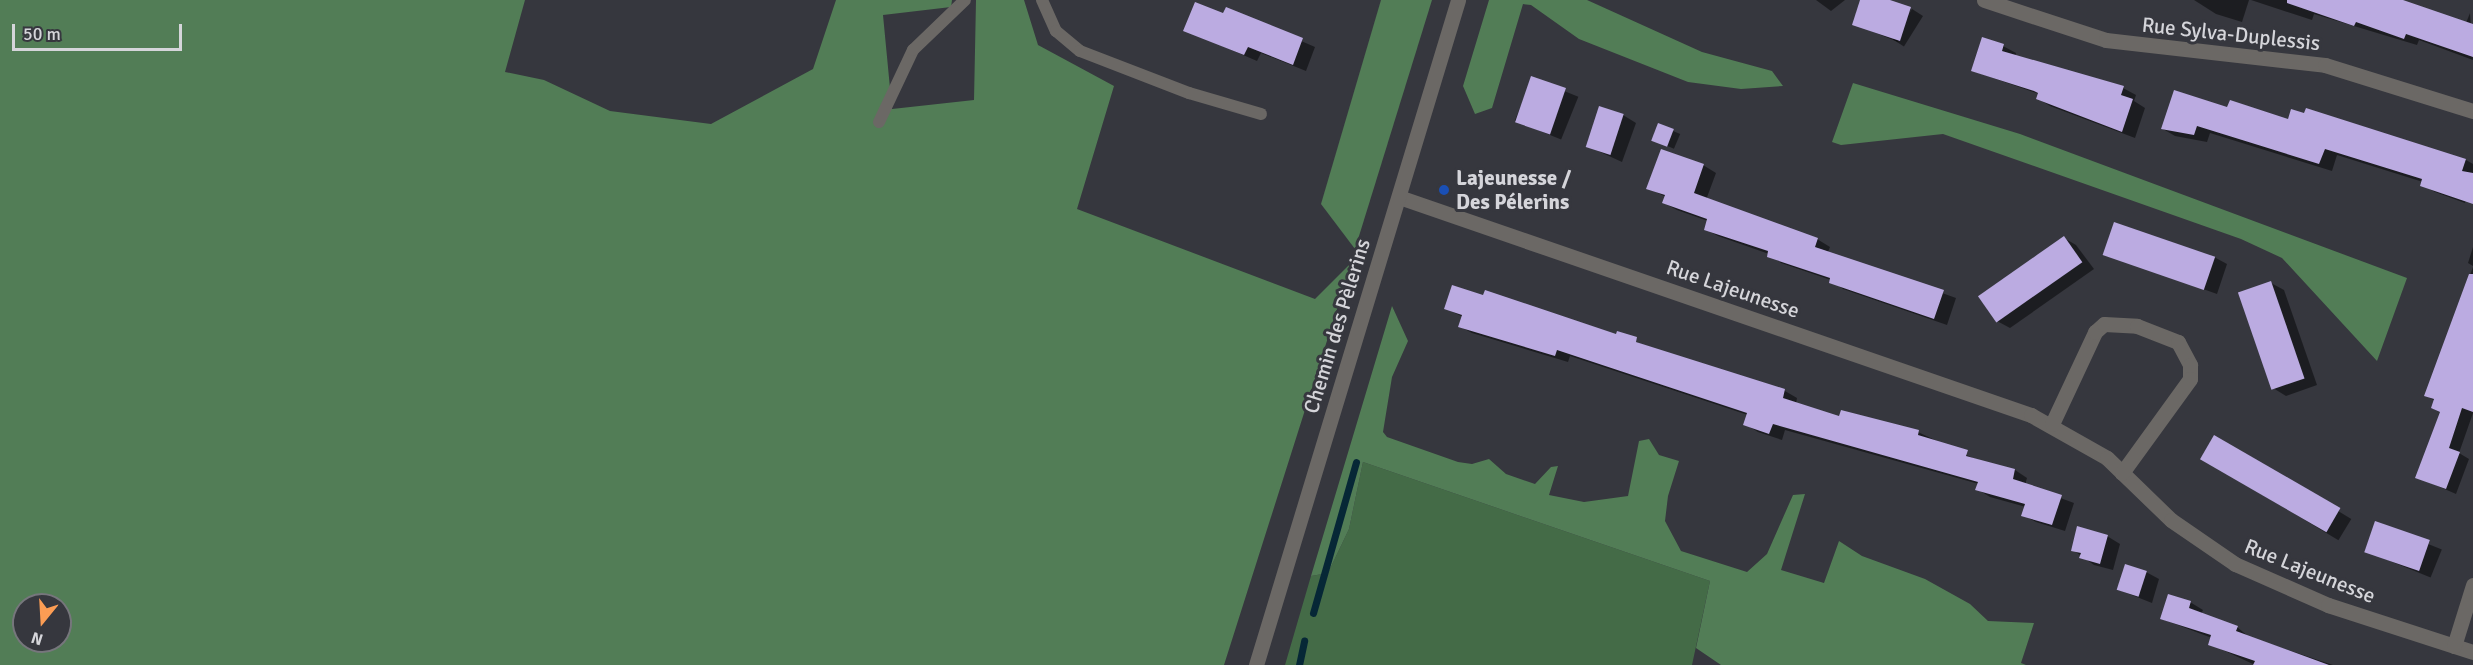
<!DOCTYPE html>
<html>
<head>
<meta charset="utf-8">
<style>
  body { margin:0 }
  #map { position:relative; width:2473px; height:665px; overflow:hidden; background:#36373e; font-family:Signika,sans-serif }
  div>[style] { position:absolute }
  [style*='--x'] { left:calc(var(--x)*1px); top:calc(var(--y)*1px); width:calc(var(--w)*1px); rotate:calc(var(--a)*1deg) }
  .green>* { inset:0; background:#446b47 }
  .forest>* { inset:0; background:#527d56 }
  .shadow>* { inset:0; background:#0007; transform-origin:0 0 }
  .stream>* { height:7px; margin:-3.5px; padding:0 3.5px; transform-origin:3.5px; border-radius:3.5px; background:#062736 }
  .building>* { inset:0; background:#bbabe1; transform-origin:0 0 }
  .service>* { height:12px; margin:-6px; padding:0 6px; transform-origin:6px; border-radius:6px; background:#6b6865 }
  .minor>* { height:15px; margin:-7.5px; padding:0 7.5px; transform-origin:7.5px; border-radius:7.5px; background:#6b6865 }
  .tertiary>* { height:15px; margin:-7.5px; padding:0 7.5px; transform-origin:7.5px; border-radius:7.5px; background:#6b6865 }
  .dots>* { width:16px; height:16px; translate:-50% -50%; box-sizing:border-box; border:3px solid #36373e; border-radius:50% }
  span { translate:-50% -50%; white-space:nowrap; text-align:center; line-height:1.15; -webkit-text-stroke:6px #36373e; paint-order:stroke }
  .street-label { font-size:21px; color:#d5d5da }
  .poi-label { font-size:21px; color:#d5d5da; font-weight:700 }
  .left { translate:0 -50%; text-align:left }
  .north { position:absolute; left:12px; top:593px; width:60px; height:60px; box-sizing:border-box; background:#36373e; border:2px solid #76767c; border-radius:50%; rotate:198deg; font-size:16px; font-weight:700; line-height:24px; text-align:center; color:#d5d5da }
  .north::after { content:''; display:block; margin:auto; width:21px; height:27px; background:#fc9d54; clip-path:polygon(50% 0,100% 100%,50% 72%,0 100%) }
  .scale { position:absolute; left:12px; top:24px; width:170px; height:27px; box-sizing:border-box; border:3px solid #d5d5da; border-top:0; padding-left:8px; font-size:18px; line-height:21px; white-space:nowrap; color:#d5d5da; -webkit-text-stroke:4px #36373e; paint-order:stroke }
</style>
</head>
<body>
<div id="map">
  <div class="green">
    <div style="clip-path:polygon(1363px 462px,1710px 581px,1692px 665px,1285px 665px,1311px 576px,1328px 573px,1349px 529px)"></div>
  </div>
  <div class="forest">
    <div style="clip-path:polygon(evenodd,0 0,525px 0,505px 72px,544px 80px,610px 111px,711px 124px,813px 69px,836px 0,952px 0,951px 7px,883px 15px,892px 109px,974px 100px,976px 0,1024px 0,1038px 45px,1114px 86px,1077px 209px,1315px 299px,1352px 262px,1224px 665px,0 665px,0 0,24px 605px,60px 605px,60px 641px,24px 641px,24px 605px)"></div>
    <div style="clip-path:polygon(1381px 0,1432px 0,1355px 249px,1321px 204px)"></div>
    <div style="clip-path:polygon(1489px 0,1587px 0,1702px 52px,1772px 71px,1783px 86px,1741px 89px,1688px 82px,1579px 39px,1531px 5px,1523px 4px,1492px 108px,1475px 114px,1463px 86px)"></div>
    <div style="clip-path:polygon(1853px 83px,2020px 134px,2407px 278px,2377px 361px,2282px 258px,2241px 239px,1943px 134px,1841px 145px,1832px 142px)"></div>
    <div style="clip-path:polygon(1392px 306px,1408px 341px,1392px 377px,1383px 432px,1387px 437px,1458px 462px,1472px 464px,1489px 459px,1506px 474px,1535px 484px,1551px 467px,1558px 466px,1549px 495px,1584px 502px,1628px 496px,1639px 441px,1649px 439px,1659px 455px,1679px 461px,1668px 496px,1665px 521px,1681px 551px,1747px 572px,1767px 554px,1793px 495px,1805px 494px,1781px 570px,1824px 583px,1839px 541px,1862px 556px,1925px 579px,1970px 604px,1988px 621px,2034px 623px,2021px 663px,2026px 665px,1721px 665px,1696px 648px,1710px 581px,1363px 462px,1349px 529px,1328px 573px,1311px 576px)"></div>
  </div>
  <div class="shadow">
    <div style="clip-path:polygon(1816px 0,1845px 0,1831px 11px)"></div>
    <div style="clip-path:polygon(1881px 0,1911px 9px,1898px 42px,1854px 24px)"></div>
    <div style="clip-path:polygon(2194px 0,2249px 0,2242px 22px,2216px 14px)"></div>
    <div style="clip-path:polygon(2251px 0,2399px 0,2466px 23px,2470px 13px,2473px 60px,2419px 40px,2417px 45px,2314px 14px,2312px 20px)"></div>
    <div style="clip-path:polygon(1227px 9px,1315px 47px,1306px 71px,1261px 53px,1257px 61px,1185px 30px,1224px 15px)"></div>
    <div style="left:1912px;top:9px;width:13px;height:36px;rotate:32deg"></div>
    <div style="clip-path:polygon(2003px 46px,2016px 53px,2015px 57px,2123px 88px,2136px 95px,2134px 101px,2145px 108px,2135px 138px,2050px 106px,2037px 98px,2039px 94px,1973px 71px)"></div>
    <div style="left:1532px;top:78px;width:50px;height:46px;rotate:22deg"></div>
    <div style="clip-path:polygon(2228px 109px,2466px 160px,2473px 164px,2473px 182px,2465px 203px,2435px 192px,2422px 185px,2423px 182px,2337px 155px,2332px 171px,2210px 133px,2207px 142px,2175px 136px,2163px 129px)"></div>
    <div style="clip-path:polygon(1623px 115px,1636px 123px,1622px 162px,1587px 146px)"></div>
    <div style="left:1659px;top:125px;width:23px;height:16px;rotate:23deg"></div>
    <div style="clip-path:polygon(1703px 165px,1716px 173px,1706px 200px,1817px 239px,1830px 247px,1828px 252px,1956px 298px,1947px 325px,1843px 289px,1831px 280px,1781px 263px,1769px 254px,1718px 236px,1705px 229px,1708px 221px,1677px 210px,1664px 203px,1666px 197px,1648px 188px)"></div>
    <div style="clip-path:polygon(2064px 238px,2076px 245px,2094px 269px,2010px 328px,1997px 321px)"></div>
    <div style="clip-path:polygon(2473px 247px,2473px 266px,2468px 263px)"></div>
    <div style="clip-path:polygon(2105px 254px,2214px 257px,2227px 264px,2217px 294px)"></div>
    <div style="clip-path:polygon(2473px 267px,2473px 413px,2459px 453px,2469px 459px,2456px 494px,2417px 477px,2441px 413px,2432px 408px,2435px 401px,2426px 395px)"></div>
    <div style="clip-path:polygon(2271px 283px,2284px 290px,2317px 385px,2286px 396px,2273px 388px)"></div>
    <div style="clip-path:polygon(1445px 308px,1616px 336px,1618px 333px,1649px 348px,1785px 391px,1797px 398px,1796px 404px,1840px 418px,1918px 432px,1979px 461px,2015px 470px,2027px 478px,2025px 485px,2074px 503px,2065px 531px,2036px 522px,2023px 515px,2026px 507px,1990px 497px,1977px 489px,1979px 484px,1785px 430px,1782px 440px,1758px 432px,1745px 424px,1748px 415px,1570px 356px,1568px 362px,1472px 333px,1459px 326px,1463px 317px)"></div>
    <div style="left:2215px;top:437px;width:159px;height:25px;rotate:31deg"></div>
    <div style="left:2376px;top:523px;width:71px;height:30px;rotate:22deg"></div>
    <div style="clip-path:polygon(2107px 536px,2120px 544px,2113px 570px,2094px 565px,2073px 550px)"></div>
    <div style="clip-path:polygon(2146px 572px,2159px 579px,2152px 603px,2119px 590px)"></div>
    <div style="clip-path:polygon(2190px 602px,2203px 610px,2201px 614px,2237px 627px,2249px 637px,2333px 665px,2255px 665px,2210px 644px,2212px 638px,2162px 619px)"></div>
  </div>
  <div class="stream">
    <div style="--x:1313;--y:613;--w:157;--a:-74.1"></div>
    <div style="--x:1299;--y:665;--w:25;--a:-78"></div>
  </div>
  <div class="building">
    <div style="clip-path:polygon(1860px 0,1890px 0,1911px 7px,1900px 41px,1852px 25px)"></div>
    <div style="clip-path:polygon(2287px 0,2403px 0,2473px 24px,2473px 57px,2406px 34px,2404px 39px,2356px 22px,2354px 26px,2287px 3px)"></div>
    <div style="clip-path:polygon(1195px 2px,1223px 13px,1226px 7px,1303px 38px,1293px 65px,1248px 47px,1244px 55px,1183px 31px)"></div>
    <div style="clip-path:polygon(1982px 37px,2004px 44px,2002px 51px,2124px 86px,2121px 95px,2133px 99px,2122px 132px,2036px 99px,2038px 93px,2034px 91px,1971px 71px)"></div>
    <div style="left:1531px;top:76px;width:37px;height:49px;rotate:19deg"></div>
    <div style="clip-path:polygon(2174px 90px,2227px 107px,2230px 100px,2288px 119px,2291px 109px,2304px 113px,2306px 108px,2466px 159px,2462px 171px,2473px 173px,2473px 204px,2420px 186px,2422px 179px,2325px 149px,2319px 164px,2197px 126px,2194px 135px,2161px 129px)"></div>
    <div style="left:1599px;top:106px;width:26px;height:43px;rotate:18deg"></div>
    <div style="left:1658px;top:123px;width:17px;height:19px;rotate:21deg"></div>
    <div style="clip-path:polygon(1661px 149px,1704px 164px,1694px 193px,1818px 238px,1815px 247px,1944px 290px,1934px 319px,1829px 283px,1830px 278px,1767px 257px,1768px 251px,1704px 230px,1707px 219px,1662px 203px,1665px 195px,1646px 189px)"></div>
    <div style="left:2114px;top:222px;width:107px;height:35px;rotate:19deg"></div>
    <div style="left:2064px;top:236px;width:32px;height:105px;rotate:55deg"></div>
    <div style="clip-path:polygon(2469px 274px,2473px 274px,2473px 412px,2462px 408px,2449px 448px,2460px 452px,2446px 489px,2415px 478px,2440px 412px,2431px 408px,2434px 399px,2424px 396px)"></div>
    <div style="left:2271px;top:281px;width:103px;height:35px;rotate:71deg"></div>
    <div style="clip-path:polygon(1452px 285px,1483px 295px,1485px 290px,1616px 334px,1617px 331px,1637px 337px,1636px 342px,1785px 389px,1783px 398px,1839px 416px,1841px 410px,1919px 430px,1918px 435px,1968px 450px,1966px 456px,2015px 469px,2013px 479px,2062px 495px,2052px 525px,2021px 516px,2025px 504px,1975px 490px,1978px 482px,1773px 424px,1769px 434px,1743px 425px,1747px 413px,1557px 350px,1555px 356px,1458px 327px,1462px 315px,1444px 309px)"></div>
    <div style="left:2214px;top:435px;width:146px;height:28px;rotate:30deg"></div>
    <div style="left:2375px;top:521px;width:58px;height:33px;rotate:19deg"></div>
    <div style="clip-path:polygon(2077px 526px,2108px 535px,2100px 564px,2079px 558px,2081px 553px,2071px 551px)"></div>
    <div style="left:2125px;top:564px;width:23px;height:27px;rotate:18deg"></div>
    <div style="clip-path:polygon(2168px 594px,2191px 601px,2189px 608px,2238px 626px,2236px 631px,2329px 665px,2253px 665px,2255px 661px,2208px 645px,2211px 635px,2160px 619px)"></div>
  </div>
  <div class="service">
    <div style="--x:1042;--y:0;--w:34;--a:66"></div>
    <div style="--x:1056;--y:31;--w:31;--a:40"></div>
    <div style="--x:1080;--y:51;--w:117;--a:21.1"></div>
    <div style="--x:1189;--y:93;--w:75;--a:16.3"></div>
    <div style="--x:879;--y:122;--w:80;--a:-64.7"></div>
    <div style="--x:913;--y:50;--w:72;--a:-43.9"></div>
  </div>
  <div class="minor">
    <div style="--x:1984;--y:0;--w:128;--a:18.2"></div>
    <div style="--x:2106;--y:40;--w:220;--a:6.5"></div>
    <div style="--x:2325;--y:65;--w:155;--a:17.3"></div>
    <div style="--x:1399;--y:197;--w:669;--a:19.03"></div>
    <div style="--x:2031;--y:415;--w:87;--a:29.5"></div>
    <div style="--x:2107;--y:458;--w:89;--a:44.1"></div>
    <div style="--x:2171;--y:520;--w:78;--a:34.5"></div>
    <div style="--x:2235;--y:564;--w:102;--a:23.8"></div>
    <div style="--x:2328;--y:605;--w:152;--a:18"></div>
    <div style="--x:2052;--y:424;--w:102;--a:-64.9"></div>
    <div style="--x:2095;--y:332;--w:12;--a:-42"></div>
    <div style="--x:2104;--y:324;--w:33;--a:3"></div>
    <div style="--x:2137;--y:326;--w:44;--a:21.3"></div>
    <div style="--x:2178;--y:342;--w:26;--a:62"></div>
    <div style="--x:2190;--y:365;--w:14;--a:90"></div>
    <div style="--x:2190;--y:379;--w:116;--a:125.9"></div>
    <div style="--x:2454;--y:646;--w:64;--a:-72.7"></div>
  </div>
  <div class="tertiary">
    <div style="--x:1256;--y:665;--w:695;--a:-73.1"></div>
  </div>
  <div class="dots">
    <div style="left:1444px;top:190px;background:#1a4fb4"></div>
  </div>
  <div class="street-label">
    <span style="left:2231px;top:34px;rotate:6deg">Rue Sylva-Duplessis</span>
    <span style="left:1733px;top:289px;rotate:19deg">Rue Lajeunesse</span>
    <span style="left:1337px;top:326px;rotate:-73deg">Chemin des Pèlerins</span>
    <span style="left:2310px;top:571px;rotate:22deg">Rue Lajeunesse</span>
  </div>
  <div class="poi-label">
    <span class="left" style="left:1456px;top:190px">Lajeunesse /<br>Des Pélerins</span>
  </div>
  <div class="north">N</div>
  <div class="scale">50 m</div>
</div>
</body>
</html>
